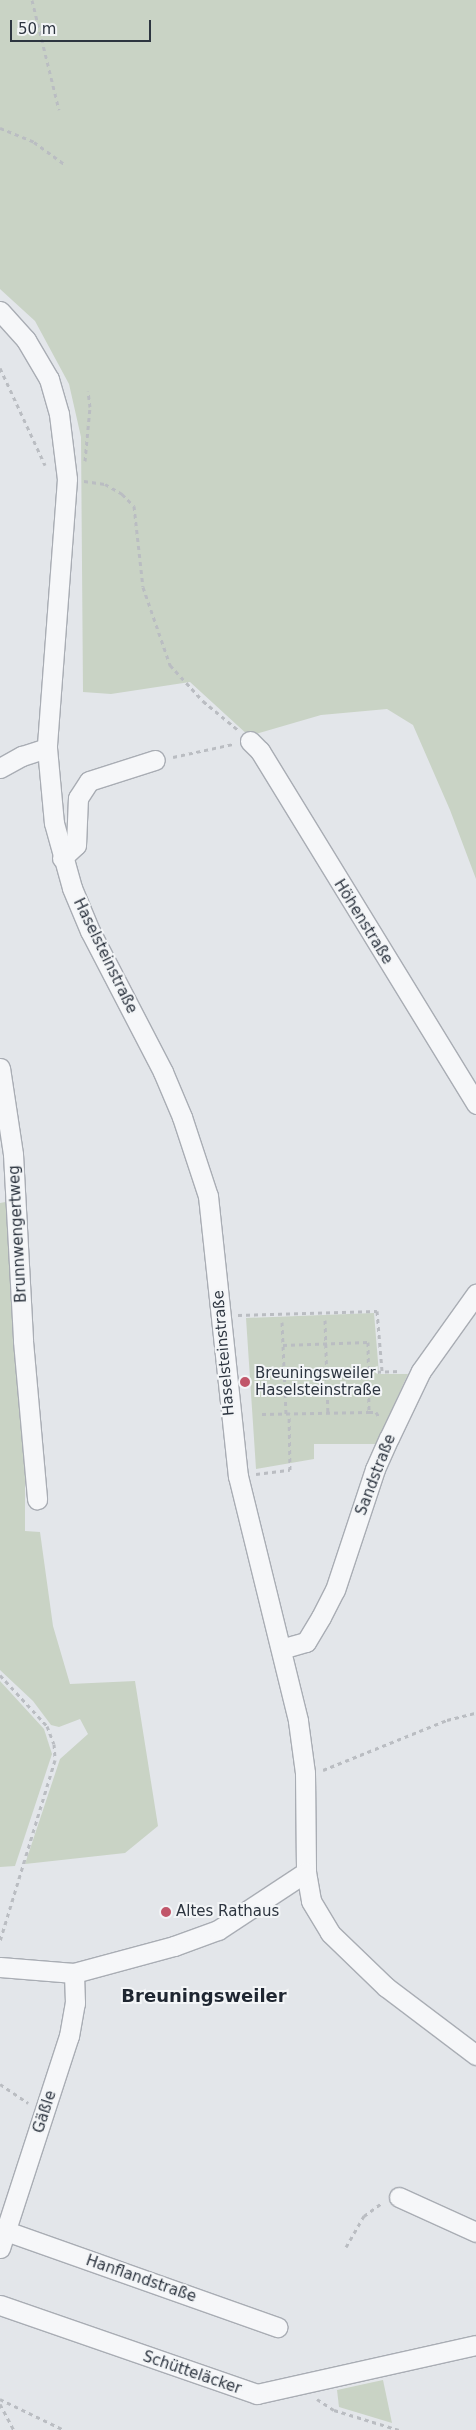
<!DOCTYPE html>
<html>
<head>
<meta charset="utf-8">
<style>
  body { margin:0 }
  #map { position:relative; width:476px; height:2430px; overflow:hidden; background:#e3e6ea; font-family:"DejaVu Sans",sans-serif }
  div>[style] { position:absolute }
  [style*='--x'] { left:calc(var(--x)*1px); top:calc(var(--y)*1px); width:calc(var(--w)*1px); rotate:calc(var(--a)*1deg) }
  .green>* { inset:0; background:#c9d3c5 }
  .path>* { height:3px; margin-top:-1.5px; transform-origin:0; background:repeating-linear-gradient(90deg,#babdc2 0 4px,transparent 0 8px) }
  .roads { filter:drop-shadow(1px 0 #a9adb4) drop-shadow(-1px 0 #a9adb4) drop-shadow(0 1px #a9adb4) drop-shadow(0 -1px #a9adb4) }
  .minor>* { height:19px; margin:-9.5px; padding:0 9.5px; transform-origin:9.5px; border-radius:9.5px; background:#f6f7f9 }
  .dots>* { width:14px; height:14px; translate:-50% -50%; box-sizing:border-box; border:2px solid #f3f5f7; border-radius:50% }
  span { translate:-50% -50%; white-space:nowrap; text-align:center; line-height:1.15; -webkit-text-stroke:4px #f3f5f7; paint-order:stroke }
  .street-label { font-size:15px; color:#2d3540 }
  .poi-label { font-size:15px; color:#2d3540 }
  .left { translate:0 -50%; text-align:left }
  .quarter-label { font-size:18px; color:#1f2631; font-weight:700 }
  .scale { position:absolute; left:10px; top:20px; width:141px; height:22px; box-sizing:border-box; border:2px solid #2d3540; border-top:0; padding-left:6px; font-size:15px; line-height:18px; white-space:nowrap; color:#2d3540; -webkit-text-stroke:4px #f3f5f7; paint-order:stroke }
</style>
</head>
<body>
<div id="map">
  <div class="green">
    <div style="clip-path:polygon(0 0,476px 0,476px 879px,450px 810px,413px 725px,387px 709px,321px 715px,249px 736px,190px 682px,111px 694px,83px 692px,81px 437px,69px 384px,35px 321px,0 289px)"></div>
    <div style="clip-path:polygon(11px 1201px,25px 1452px,25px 1531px,40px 1532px,53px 1626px,70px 1684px,135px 1681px,158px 1826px,125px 1853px,25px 1864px,60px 1759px,88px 1734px,80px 1719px,59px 1727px,51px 1725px,33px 1701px,0 1670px,0 1203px)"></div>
    <div style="clip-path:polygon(374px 1313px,379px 1374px,408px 1374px,376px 1444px,314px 1444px,314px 1459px,256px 1469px,246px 1318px)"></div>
    <div style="clip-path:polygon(0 1681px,44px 1729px,52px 1754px,15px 1866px,0 1867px)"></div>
    <div style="clip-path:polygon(383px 2380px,392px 2423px,339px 2407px,337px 2390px)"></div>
  </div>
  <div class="path">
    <div style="--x:32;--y:0;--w:113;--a:76.2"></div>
    <div style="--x:0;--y:128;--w:37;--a:22"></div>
    <div style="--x:34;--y:142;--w:39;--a:36"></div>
    <div style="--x:0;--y:368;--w:107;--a:65.1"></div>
    <div style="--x:85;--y:461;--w:54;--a:-84.7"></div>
    <div style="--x:90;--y:407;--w:16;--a:-97"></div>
    <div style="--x:84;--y:481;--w:21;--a:8"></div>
    <div style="--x:105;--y:484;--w:20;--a:30"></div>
    <div style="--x:122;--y:494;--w:17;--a:45"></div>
    <div style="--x:134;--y:506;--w:81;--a:83.7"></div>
    <div style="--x:143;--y:587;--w:83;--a:70.9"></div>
    <div style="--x:170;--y:665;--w:49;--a:47.5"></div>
    <div style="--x:203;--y:701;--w:45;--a:39.6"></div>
    <div style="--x:173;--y:757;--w:61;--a:-12.2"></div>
    <div style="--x:238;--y:1315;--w:139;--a:-1.6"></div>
    <div style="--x:377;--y:1311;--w:60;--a:85.2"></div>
    <div style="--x:325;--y:1320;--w:93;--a:88.2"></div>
    <div style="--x:282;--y:1322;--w:92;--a:87.5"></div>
    <div style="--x:283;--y:1345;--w:85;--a:-2"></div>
    <div style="--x:368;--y:1342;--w:70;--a:89.2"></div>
    <div style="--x:369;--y:1372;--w:32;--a:-2"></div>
    <div style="--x:262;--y:1414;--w:107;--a:-1.1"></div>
    <div style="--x:369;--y:1412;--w:7;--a:0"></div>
    <div style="--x:376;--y:1412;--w:6;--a:59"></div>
    <div style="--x:256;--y:1474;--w:34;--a:-7"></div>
    <div style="--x:290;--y:1470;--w:57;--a:-91"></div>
    <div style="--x:0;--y:1675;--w:69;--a:47.3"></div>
    <div style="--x:47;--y:1726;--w:19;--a:69"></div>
    <div style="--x:54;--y:1744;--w:16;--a:86"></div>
    <div style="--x:55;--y:1760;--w:189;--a:106.9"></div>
    <div style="--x:323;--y:1770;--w:134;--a:-22"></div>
    <div style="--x:447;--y:1720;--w:30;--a:-14"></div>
    <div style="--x:0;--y:2084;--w:34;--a:34"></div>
    <div style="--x:346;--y:2247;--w:36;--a:-60"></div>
    <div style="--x:364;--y:2216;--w:22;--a:-36"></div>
    <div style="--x:0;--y:2399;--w:71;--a:25.8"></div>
    <div style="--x:317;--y:2399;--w:20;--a:33"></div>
    <div style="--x:334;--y:2410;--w:68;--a:17.1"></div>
    <div style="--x:0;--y:2404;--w:30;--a:62"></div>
  </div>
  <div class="roads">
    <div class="minor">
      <div style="--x:0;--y:311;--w:39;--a:48"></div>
      <div style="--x:26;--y:340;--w:45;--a:59.5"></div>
      <div style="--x:49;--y:379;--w:36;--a:74"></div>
      <div style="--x:59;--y:414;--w:65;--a:83"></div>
      <div style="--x:67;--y:479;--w:270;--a:94.3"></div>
      <div style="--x:47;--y:748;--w:75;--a:84.7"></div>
      <div style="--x:54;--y:823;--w:67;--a:74.5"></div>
      <div style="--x:72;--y:888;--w:47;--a:67.3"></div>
      <div style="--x:90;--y:931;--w:159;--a:62.6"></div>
      <div style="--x:163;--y:1072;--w:49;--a:67.1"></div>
      <div style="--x:182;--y:1117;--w:83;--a:71.8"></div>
      <div style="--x:208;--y:1196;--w:282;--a:83.9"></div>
      <div style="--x:238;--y:1476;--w:252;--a:76.2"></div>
      <div style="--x:298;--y:1721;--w:52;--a:82.3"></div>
      <div style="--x:305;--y:1773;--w:99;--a:89.4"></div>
      <div style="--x:306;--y:1872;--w:29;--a:80"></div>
      <div style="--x:311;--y:1901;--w:37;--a:59"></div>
      <div style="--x:330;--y:1933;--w:78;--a:44"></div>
      <div style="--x:386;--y:1987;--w:113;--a:37.1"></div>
      <div style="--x:250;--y:741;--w:14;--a:45"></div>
      <div style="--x:260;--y:751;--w:414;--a:58.5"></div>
      <div style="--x:0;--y:768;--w:25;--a:-29"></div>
      <div style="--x:22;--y:756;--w:26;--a:-18"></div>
      <div style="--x:62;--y:858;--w:19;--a:-43"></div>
      <div style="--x:76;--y:845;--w:47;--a:-87.6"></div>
      <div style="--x:78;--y:798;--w:20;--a:-57"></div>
      <div style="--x:89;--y:781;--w:69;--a:-17.7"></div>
      <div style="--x:0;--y:1068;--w:87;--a:81.4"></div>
      <div style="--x:13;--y:1154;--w:187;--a:86.9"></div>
      <div style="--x:23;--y:1341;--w:159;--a:84.9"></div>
      <div style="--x:281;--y:1649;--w:26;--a:-16"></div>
      <div style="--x:306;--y:1642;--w:29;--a:-59"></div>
      <div style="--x:321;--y:1617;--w:30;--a:-63"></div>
      <div style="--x:335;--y:1590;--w:127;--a:-71.7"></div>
      <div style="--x:375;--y:1469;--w:34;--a:-66"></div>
      <div style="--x:389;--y:1438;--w:74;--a:-64.5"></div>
      <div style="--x:421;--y:1371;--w:95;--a:-54.5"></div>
      <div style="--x:0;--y:1967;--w:74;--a:4.6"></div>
      <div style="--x:74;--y:1973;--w:104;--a:-15.1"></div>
      <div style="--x:174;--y:1946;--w:47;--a:-20"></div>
      <div style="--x:218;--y:1930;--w:105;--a:-33.4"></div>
      <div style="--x:399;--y:2197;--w:85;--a:24.4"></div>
      <div style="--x:6;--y:2231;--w:288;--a:19.5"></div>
      <div style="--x:0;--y:2248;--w:223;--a:-72"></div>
      <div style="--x:69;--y:2036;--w:34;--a:-80"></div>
      <div style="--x:75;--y:2003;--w:30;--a:-92"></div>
      <div style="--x:0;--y:2305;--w:272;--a:19.1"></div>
      <div style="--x:257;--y:2394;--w:224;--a:-12.6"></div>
    </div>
  </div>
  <div class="dots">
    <div style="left:245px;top:1382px;background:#c1566a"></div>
    <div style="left:166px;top:1912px;background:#c1566a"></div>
  </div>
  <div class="street-label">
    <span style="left:363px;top:922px;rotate:58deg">Höhenstraße</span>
    <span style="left:105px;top:956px;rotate:64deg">Haselsteinstraße</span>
    <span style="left:18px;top:1234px;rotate:-93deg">Brunnwengertweg</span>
    <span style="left:224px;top:1353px;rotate:-95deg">Haselsteinstraße</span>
    <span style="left:376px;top:1475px;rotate:-69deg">Sandstraße</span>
    <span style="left:45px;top:2112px;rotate:-72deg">Gäßle</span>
    <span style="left:141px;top:2279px;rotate:19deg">Hanflandstraße</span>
    <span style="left:192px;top:2373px;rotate:19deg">Schütteläcker</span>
  </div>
  <div class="poi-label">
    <span class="left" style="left:255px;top:1382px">Breuningsweiler<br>Haselsteinstraße</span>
    <span class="left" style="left:176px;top:1912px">Altes Rathaus</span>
  </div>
  <div class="quarter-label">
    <span style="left:204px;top:1996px">Breuningsweiler</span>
  </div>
  <div class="scale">50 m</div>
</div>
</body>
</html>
